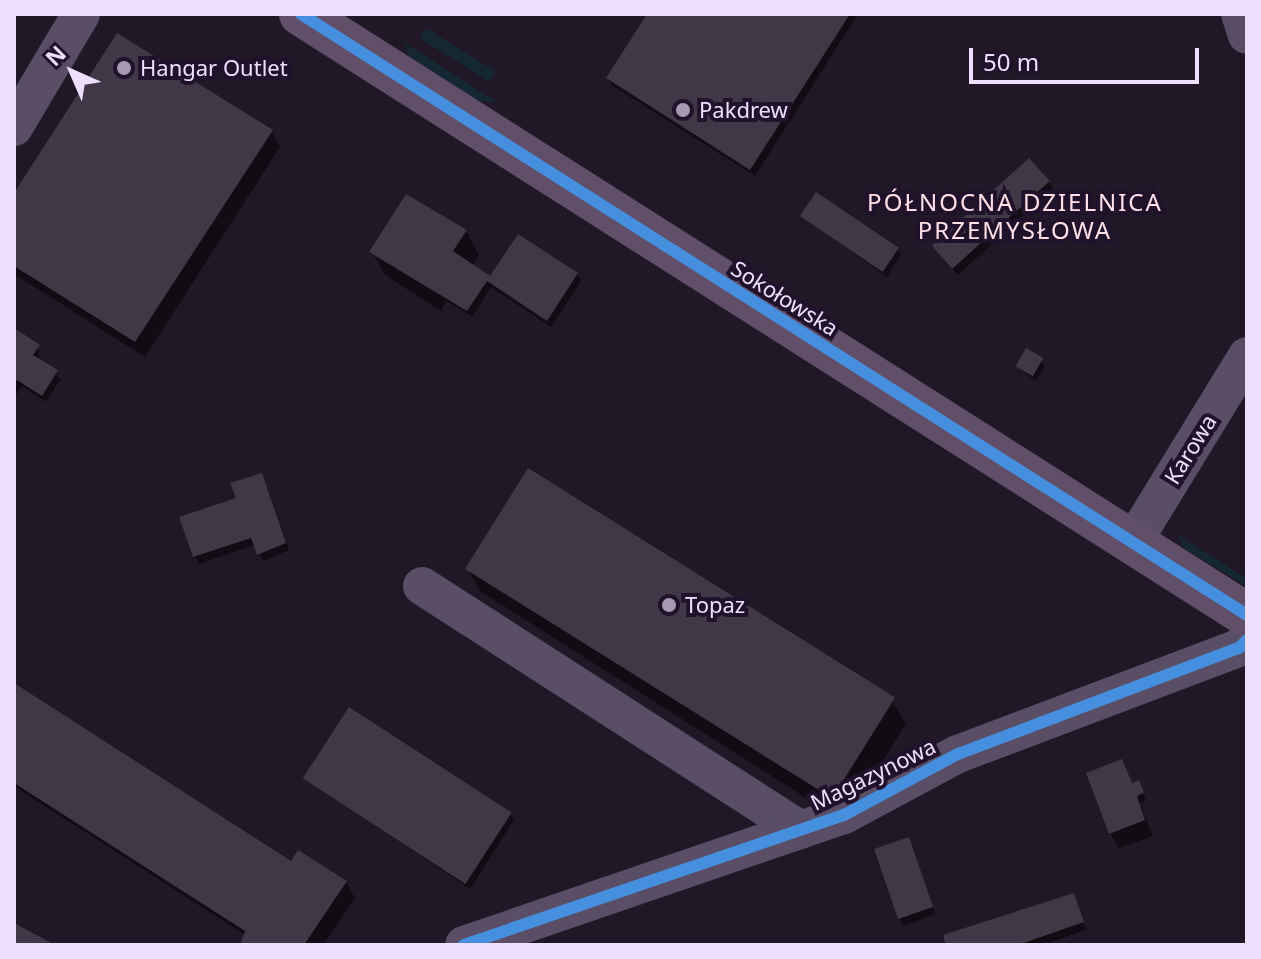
<!DOCTYPE html>
<html>
<head>
<meta charset="utf-8">
<style>
  body { margin:0 }
  #map { position:relative; width:1261px; height:959px; overflow:hidden; background:#201826; font-family:"Noto Sans",sans-serif }
  div>[style] { position:absolute }
  [style*='--x'] { left:calc(var(--x)*1px); top:calc(var(--y)*1px); width:calc(var(--w)*1px); rotate:calc(var(--a)*1deg) }
  .green>* { inset:0; background:#162734; transform-origin:0 0 }
  .shadow>* { inset:0; background:#0007 }
  .building>* { inset:0; background:#403747; transform-origin:0 0 }
  .minor>* { height:38px; margin:-19px; padding:0 19px; transform-origin:19px; border-radius:19px; background:#594e66 }
  .major>* { height:44px; margin:-22px; padding:0 22px; transform-origin:22px; border-radius:22px; background:#614e69 }
  .cycleway>* { height:12px; margin:-6px; padding:0 6px; transform-origin:6px; border-radius:6px; background:#468fdf }
  .dots>* { width:22px; height:22px; translate:-50% -50%; box-sizing:border-box; border:4px solid #21122c; border-radius:50% }
  span { translate:-50% -50%; white-space:nowrap; text-align:center; line-height:1.15; -webkit-text-stroke:8px #21122c; paint-order:stroke }
  .poi-label { font-size:22px; color:#efdefe }
  .left { translate:0 -50%; text-align:left }
  .street-label { font-size:22px; color:#efdefe }
  .neighbourhood-label { font-size:24px; color:#fee0e6; letter-spacing:2px }
  .frame { position:absolute; inset:0; border:16px solid #efdefe; pointer-events:none }
  .north { position:absolute; left:32px; top:32px; width:80px; height:80px; -webkit-text-stroke:6px #21122c; paint-order:stroke; rotate:315deg; font-size:22px; font-weight:700; line-height:32px; text-align:center; color:#efdefe }
  .north::after { content:''; display:block; margin:auto; width:28px; height:36px; background:#efdefe; clip-path:polygon(50% 0,100% 100%,50% 72%,0 100%) }
  .scale { position:absolute; left:969px; top:48px; width:230px; height:36px; box-sizing:border-box; border:4px solid #efdefe; border-top:0; padding-left:10px; font-size:24px; line-height:28px; white-space:nowrap; color:#efdefe; -webkit-text-stroke:6px #21122c; paint-order:stroke }
</style>
</head>
<body>
<div id="map">
  <div class="green">
    <div style="left:426px;top:28px;width:82px;height:12px;rotate:32deg"></div>
    <div style="clip-path:polygon(405px 43px,497px 102px,475px 100px,409px 57px)"></div>
    <div style="clip-path:polygon(1178px 535px,1247px 579px,1247px 587px,1184px 548px)"></div>
  </div>
  <div class="shadow">
    <div style="clip-path:polygon(648px 14px,858px 14px,755px 176px,613px 86px,608px 78px)"></div>
    <div style="clip-path:polygon(272px 131px,280px 147px,145px 357px,14px 274px,14px 197px)"></div>
    <div style="clip-path:polygon(1049px 182px,1053px 189px,958px 275px,939px 253px)"></div>
    <div style="clip-path:polygon(802px 216px,897px 248px,901px 255px,887px 277px)"></div>
    <div style="clip-path:polygon(466px 231px,479px 255px,472px 266px,491px 278px,577px 274px,581px 281px,551px 327px,491px 287px,472px 317px,447px 301px,441px 311px,385px 275px,372px 252px)"></div>
    <div style="clip-path:polygon(14px 331px,38px 346px,39px 359px,61px 379px,46px 402px,22px 386px,14px 398px)"></div>
    <div style="clip-path:polygon(1041px 360px,1045px 367px,1035px 381px,1017px 366px)"></div>
    <div style="clip-path:polygon(265px 482px,289px 550px,263px 561px,255px 545px,199px 564px,195px 556px)"></div>
    <div style="clip-path:polygon(467px 568px,892px 701px,906px 724px,844px 822px,480px 591px)"></div>
    <div style="clip-path:polygon(14px 685px,290px 862px,346px 882px,355px 898px,323px 945px,240px 945px,245px 935px,14px 786px)"></div>
    <div style="clip-path:polygon(1121px 762px,1133px 785px,1142px 790px,1146px 801px,1140px 803px,1153px 836px,1119px 848px,1110px 833px)"></div>
    <div style="clip-path:polygon(306px 778px,510px 813px,514px 820px,470px 889px)"></div>
    <div style="clip-path:polygon(912px 847px,935px 914px,904px 926px,900px 919px)"></div>
    <div style="clip-path:polygon(1073px 895px,1086px 930px,1042px 945px,948px 945px)"></div>
  </div>
  <div class="building">
    <div style="clip-path:polygon(647px 14px,850px 14px,750px 170px,606px 78px)"></div>
    <div style="clip-path:polygon(117px 33px,273px 130px,135px 342px,14px 266px,14px 193px)"></div>
    <div style="left:1029px;top:158px;width:31px;height:131px;rotate:48deg"></div>
    <div style="left:816px;top:192px;width:100px;height:29px;rotate:34deg"></div>
    <div style="clip-path:polygon(406px 194px,467px 230px,453px 251px,490px 276px,518px 234px,578px 273px,547px 321px,487px 281px,467px 311px,369px 252px)"></div>
    <div style="clip-path:polygon(14px 328px,40px 345px,33px 355px,58px 370px,42px 396px,17px 380px,14px 386px)"></div>
    <div style="left:1026px;top:348px;width:20px;height:21px;rotate:30deg"></div>
    <div style="left:528px;top:468px;width:433px;height:119px;rotate:32deg"></div>
    <div style="clip-path:polygon(262px 473px,286px 543px,257px 555px,251px 538px,193px 557px,179px 517px,236px 498px,230px 483px)"></div>
    <div style="clip-path:polygon(14px 683px,291px 861px,298px 850px,347px 881px,304px 945px,240px 945px,245px 931px,14px 783px)"></div>
    <div style="left:349px;top:707px;width:194px;height:85px;rotate:33deg"></div>
    <div style="clip-path:polygon(1122px 759px,1132px 783px,1139px 780px,1144px 793px,1137px 796px,1145px 820px,1109px 834px,1086px 773px)"></div>
    <div style="left:909px;top:837px;width:74px;height:37px;rotate:71deg"></div>
    <div style="clip-path:polygon(1074px 893px,1084px 922px,1018px 945px,946px 945px,943px 935px)"></div>
    <div style="clip-path:polygon(14px 923px,55px 945px,14px 945px)"></div>
  </div>
  <div class="minor">
    <div style="--x:1240;--y:14;--w:22;--a:72"></div>
    <div style="--x:14;--y:127;--w:131;--a:-59.3"></div>
    <div style="--x:1133;--y:542;--w:218;--a:-58.5"></div>
    <div style="--x:422;--y:586;--w:450;--a:32.8"></div>
    <div style="--x:464;--y:945;--w:402;--a:-18.9"></div>
    <div style="--x:844;--y:815;--w:129;--a:-28.2"></div>
    <div style="--x:958;--y:754;--w:300;--a:-20.7"></div>
    <div style="--x:1239;--y:648;--w:11;--a:-45"></div>
  </div>
  <div class="major">
    <div style="--x:301;--y:14;--w:1121;--a:32.43"></div>
  </div>
  <div class="cycleway">
    <div style="--x:301;--y:14;--w:1121;--a:32.43"></div>
    <div style="--x:464;--y:945;--w:402;--a:-18.9"></div>
    <div style="--x:844;--y:815;--w:129;--a:-28.2"></div>
    <div style="--x:958;--y:754;--w:300;--a:-20.7"></div>
    <div style="--x:1239;--y:648;--w:11;--a:-45"></div>
  </div>
  <div class="dots">
    <div style="left:124px;top:68px;background:#a799b2"></div>
    <div style="left:683px;top:110px;background:#a799b2"></div>
    <div style="left:669px;top:605px;background:#a799b2"></div>
  </div>
  <div class="poi-label">
    <span class="left" style="left:140px;top:68px">Hangar Outlet</span>
    <span class="left" style="left:699px;top:110px">Pakdrew</span>
    <span class="left" style="left:685px;top:605px">Topaz</span>
  </div>
  <div class="street-label">
    <span style="left:785px;top:298px;rotate:32deg">Sokołowska</span>
    <span style="left:1190px;top:449px;rotate:-58deg">Karowa</span>
    <span style="left:873px;top:774px;rotate:-26deg">Magazynowa</span>
  </div>
  <div class="neighbourhood-label">
    <span style="left:1015px;top:216px">PÓŁNOCNA DZIELNICA<br>PRZEMYSŁOWA</span>
  </div>
  <div class="frame"></div>
  <div class="north">N</div>
  <div class="scale">50 m</div>
</div>
</body>
</html>
